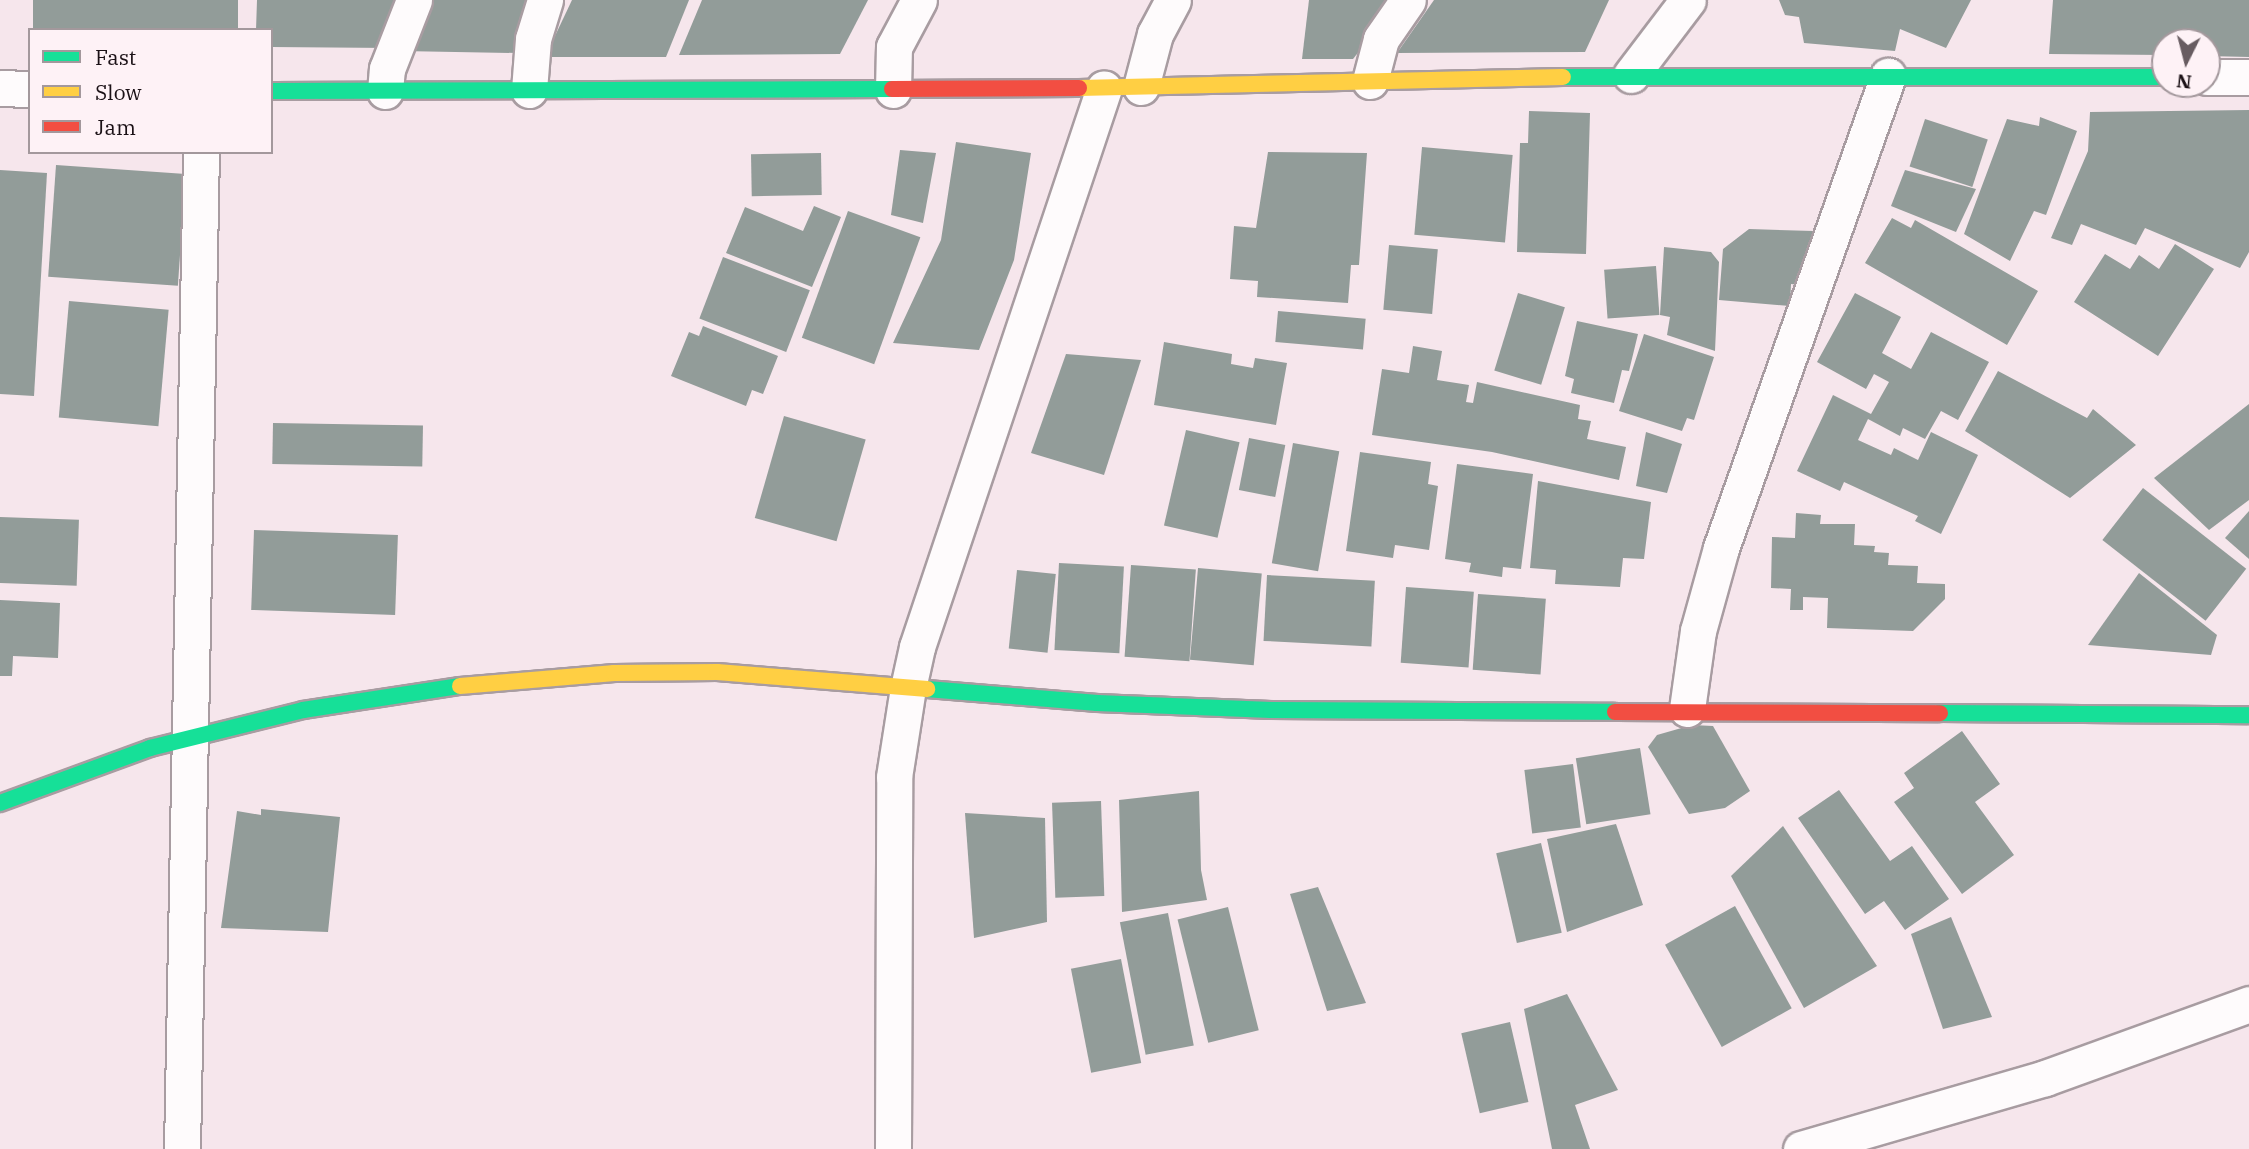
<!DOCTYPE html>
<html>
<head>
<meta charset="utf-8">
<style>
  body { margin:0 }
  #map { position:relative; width:2249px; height:1149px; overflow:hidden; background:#f6e6ec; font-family:"IBM Plex Serif",serif }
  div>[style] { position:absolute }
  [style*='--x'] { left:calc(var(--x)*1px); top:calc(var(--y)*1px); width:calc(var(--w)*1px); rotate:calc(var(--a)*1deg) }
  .building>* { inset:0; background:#929c99; transform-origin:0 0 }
  .roads { filter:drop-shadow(2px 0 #a89ca1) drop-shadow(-2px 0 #a89ca1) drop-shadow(0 2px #a89ca1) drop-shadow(0 -2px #a89ca1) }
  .street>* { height:35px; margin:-17.5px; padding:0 17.5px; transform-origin:17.5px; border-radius:17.5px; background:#fefbfc }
  .fast>* { height:16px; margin:-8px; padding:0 8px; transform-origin:8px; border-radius:8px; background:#16e098 }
  .slow>* { height:16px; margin:-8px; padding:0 8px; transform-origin:8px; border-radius:8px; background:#ffcf43 }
  .jam>* { height:16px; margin:-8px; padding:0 8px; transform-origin:8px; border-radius:8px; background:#f24e42 }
  span { translate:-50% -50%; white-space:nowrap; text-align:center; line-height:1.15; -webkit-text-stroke:7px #fef2f6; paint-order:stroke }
  .legend { position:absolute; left:28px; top:28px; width:245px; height:126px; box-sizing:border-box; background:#fef2f6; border:2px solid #a3989c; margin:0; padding:9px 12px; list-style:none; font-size:21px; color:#1b1116 }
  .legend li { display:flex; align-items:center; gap:14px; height:35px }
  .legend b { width:35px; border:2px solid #a3989c }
  .north { position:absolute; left:2151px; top:28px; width:70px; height:70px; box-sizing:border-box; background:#fef2f6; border:2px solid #a3989c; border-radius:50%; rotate:186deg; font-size:19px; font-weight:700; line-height:28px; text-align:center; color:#1b1116 }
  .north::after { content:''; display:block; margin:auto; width:24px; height:32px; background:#685c61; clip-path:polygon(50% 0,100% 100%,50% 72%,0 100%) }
</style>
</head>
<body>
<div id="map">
  <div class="building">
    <div style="left:33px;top:0;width:205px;height:30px"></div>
    <div style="clip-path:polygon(257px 0,407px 0,391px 48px,271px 47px,271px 30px,256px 30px)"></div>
    <div style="clip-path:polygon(422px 0,536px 0,516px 53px,401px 51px)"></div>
    <div style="clip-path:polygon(572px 0,689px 0,666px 57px,545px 57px)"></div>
    <div style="clip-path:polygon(702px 0,868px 0,840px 54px,679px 55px)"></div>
    <div style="clip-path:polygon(1309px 0,1400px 0,1353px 59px,1302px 59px)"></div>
    <div style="clip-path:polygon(1434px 0,1609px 0,1585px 52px,1397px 53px)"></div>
    <div style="clip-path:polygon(1779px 0,1971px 0,1946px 48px,1900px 29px,1895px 51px,1804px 43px,1799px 17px,1785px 15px)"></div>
    <div style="clip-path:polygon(2053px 0,2249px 0,2249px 57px,2207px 56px,2207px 42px,2165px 42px,2165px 55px,2049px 54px)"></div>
    <div style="clip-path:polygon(2249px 110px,2249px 252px,2240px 268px,2145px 228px,2136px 245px,2081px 224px,2072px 245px,2051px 238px,2088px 151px,2090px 112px)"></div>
    <div style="clip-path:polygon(1529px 111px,1590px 113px,1586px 254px,1517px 252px,1520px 143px,1528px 143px)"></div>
    <div style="clip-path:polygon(2040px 117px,2077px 131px,2046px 215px,2034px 211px,2010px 261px,1964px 234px,2007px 119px,2039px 126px)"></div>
    <div style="left:1925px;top:119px;width:66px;height:50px;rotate:18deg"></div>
    <div style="clip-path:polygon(956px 142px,1031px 153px,1014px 260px,979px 350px,893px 343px,941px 240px)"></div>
    <div style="left:1422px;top:147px;width:91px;height:88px;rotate:5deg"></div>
    <div style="clip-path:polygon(900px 150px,936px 153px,923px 223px,891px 215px)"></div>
    <div style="clip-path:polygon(1268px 152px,1367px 153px,1359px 265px,1351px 265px,1348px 303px,1257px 297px,1258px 281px,1230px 279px,1234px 226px,1256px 228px)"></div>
    <div style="left:821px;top:153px;width:42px;height:70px;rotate:89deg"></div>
    <div style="left:56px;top:165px;width:130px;height:112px;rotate:4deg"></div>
    <div style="clip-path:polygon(0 170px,47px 173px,34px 396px,0 394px)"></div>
    <div style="clip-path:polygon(1905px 170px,1976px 189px,1956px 232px,1891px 206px)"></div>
    <div style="clip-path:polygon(814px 206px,841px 217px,812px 287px,726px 253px,745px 207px,803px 231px)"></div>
    <div style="left:848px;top:211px;width:77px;height:135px;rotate:20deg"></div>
    <div style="clip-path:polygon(1892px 218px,1911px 228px,1915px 220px,2038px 291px,2007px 345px,1865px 263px)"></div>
    <div style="clip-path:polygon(1749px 229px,1813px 231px,1809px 286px,1791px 284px,1790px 306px,1719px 300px,1723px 249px)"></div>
    <div style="clip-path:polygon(2175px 244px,2214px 269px,2158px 356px,2074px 302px,2105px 254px,2130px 269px,2139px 255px,2159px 269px)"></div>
    <div style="left:1389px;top:245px;width:49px;height:65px;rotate:5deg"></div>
    <div style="clip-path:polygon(1664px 247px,1711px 252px,1719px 262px,1715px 351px,1667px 335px,1670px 317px,1660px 315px)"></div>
    <div style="left:723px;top:257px;width:93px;height:66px;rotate:21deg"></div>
    <div style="left:1656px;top:266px;width:49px;height:52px;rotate:86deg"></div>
    <div style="left:1518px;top:293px;width:49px;height:81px;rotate:17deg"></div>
    <div style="clip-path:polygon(1855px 293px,1901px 317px,1882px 353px,1911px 369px,1931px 332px,1989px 362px,1958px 420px,1941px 411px,1925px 439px,1903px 428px,1900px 436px,1868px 419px,1858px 440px,1891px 455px,1894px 448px,1918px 460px,1931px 432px,1978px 455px,1941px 534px,1915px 521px,1918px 516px,1844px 482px,1840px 491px,1797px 471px,1833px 395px,1871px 414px,1889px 382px,1874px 374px,1866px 389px,1817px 362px)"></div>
    <div style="left:69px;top:301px;width:100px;height:117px;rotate:5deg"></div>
    <div style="left:1278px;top:311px;width:88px;height:31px;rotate:5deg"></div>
    <div style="clip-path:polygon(1577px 321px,1638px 334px,1629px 371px,1622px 370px,1614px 403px,1571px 393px,1574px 379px,1565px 376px)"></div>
    <div style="clip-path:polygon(703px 326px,778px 356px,763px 394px,752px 390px,746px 406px,671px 376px,689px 332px,699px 336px)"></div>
    <div style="clip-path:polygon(1644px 334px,1714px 357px,1694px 420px,1687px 418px,1682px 431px,1619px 411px)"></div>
    <div style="clip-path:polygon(1164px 342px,1232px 354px,1231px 364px,1253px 368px,1255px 358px,1287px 363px,1276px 425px,1154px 405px)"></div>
    <div style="clip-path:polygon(1413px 346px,1442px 351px,1437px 380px,1469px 385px,1466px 402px,1473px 403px,1477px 382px,1580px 405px,1578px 419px,1591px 421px,1587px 439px,1626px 447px,1619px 480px,1492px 452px,1372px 435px,1382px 369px,1409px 373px)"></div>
    <div style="clip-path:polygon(1066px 354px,1141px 360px,1104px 475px,1031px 453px)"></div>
    <div style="clip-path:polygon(1998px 371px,2087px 418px,2093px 409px,2136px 445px,2070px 498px,1965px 431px)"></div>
    <div style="clip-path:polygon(2249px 404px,2249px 500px,2209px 530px,2154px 478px)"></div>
    <div style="left:784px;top:416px;width:85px;height:106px;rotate:16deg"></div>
    <div style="left:273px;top:423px;width:150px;height:41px;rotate:1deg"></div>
    <div style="left:1186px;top:430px;width:55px;height:98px;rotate:13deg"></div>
    <div style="clip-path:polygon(1646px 432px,1682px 444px,1667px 493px,1636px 486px)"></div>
    <div style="left:1249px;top:438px;width:37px;height:53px;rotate:11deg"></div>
    <div style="left:1293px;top:443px;width:47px;height:122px;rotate:10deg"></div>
    <div style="clip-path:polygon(1360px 452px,1431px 462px,1428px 484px,1438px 486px,1429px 550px,1395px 545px,1393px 558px,1346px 551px)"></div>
    <div style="clip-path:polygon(1457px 464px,1533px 474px,1521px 569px,1503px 567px,1502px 577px,1469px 572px,1471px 563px,1445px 559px)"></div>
    <div style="clip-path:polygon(1538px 481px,1651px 502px,1644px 559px,1623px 558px,1620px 587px,1555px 584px,1556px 570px,1530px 568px)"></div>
    <div style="left:2143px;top:488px;width:131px;height:66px;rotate:38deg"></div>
    <div style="clip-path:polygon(2249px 511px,2249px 559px,2225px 538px)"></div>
    <div style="clip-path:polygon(1796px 513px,1821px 515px,1820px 524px,1855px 524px,1854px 545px,1875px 546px,1874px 552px,1889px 553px,1888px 565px,1918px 566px,1917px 583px,1945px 584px,1945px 599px,1913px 631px,1827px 628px,1828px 598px,1803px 597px,1803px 610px,1790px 610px,1791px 589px,1771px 588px,1772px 537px,1795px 538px)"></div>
    <div style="left:0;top:517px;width:79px;height:66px;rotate:2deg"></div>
    <div style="left:254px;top:530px;width:144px;height:80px;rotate:2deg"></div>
    <div style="left:1059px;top:563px;width:65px;height:87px;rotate:3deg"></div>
    <div style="left:1131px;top:565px;width:65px;height:92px;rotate:4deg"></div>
    <div style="left:1198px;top:568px;width:64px;height:92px;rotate:5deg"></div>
    <div style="left:1017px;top:570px;width:39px;height:79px;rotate:6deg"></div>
    <div style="clip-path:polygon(2139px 573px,2217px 635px,2211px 655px,2088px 645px)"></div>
    <div style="left:1267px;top:575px;width:108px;height:66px;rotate:3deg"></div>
    <div style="left:1406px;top:587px;width:68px;height:76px;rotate:4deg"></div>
    <div style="left:1478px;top:594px;width:68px;height:76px;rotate:4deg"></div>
    <div style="clip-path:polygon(0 600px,60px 603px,58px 658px,13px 656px,12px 676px,0 676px)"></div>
    <div style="clip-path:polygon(1692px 725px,1713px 726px,1750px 791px,1725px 808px,1689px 814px,1648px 747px,1657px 735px)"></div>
    <div style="clip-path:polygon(1962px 731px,2000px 784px,1975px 802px,2014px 855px,1962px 894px,1894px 802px,1914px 788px,1904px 773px)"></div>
    <div style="left:1640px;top:748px;width:67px;height:65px;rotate:81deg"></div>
    <div style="left:1573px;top:764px;width:64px;height:49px;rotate:83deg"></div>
    <div style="clip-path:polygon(1839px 790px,1890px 861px,1912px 846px,1949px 899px,1905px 930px,1884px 901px,1865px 914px,1798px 818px)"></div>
    <div style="clip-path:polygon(1199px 791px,1201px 870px,1207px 900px,1122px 912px,1119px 800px)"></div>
    <div style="left:1101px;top:801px;width:95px;height:49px;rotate:88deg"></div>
    <div style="clip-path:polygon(261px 809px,340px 817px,328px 932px,221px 928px,237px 811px,261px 815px)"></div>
    <div style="clip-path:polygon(965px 813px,1045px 818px,1047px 922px,974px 938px)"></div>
    <div style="clip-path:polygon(1616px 824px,1643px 905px,1567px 932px,1547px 839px)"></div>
    <div style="clip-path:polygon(1783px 826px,1877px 966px,1804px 1008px,1731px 876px)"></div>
    <div style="left:1541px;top:843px;width:92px;height:46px;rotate:77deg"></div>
    <div style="clip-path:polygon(1318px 887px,1366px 1003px,1327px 1011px,1290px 894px)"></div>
    <div style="left:1735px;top:906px;width:117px;height:80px;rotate:61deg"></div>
    <div style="left:1228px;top:907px;width:127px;height:52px;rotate:76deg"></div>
    <div style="left:1168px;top:913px;width:135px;height:49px;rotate:79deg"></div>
    <div style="clip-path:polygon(1951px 917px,1992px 1017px,1943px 1029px,1911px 934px)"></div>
    <div style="left:1121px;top:959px;width:106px;height:51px;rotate:79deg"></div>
    <div style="clip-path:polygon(1567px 994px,1618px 1090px,1575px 1105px,1590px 1149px,1552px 1149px,1524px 1009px)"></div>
    <div style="left:1510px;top:1022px;width:82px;height:50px;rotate:77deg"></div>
  </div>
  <div class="roads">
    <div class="street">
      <div style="--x:1631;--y:75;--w:94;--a:-52.8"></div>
      <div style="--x:2207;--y:77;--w:42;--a:0"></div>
      <div style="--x:1370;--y:81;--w:43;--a:-75.3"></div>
      <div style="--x:1381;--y:39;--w:47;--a:-55.3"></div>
      <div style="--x:1141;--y:87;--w:55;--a:-75.2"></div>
      <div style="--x:1155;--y:34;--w:38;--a:-62"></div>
      <div style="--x:0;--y:88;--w:30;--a:2"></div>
      <div style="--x:529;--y:90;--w:51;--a:-85.5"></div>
      <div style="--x:533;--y:39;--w:41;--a:-72.9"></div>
      <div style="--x:893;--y:90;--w:43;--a:-88.7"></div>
      <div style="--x:894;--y:47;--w:53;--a:-62"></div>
      <div style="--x:385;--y:91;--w:22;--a:-85"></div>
      <div style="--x:387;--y:69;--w:74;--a:-68.6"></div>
      <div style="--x:1687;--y:709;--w:79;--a:-82"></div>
      <div style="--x:1698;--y:631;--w:86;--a:-74.5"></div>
      <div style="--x:1721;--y:548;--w:501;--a:-70.52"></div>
      <div style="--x:182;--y:1149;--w:997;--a:-88.91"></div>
      <div style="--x:893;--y:1149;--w:372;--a:-89.8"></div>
      <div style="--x:894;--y:777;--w:90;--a:-81.1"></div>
      <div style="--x:908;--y:688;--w:42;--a:-77.6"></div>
      <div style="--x:917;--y:647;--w:589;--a:-71.5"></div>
      <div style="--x:1801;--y:1149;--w:254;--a:-16.2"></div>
      <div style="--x:2045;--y:1078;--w:217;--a:-19.9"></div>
    </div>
    <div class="fast">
      <div style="--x:1563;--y:77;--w:602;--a:0"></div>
      <div style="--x:271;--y:91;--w:621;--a:-0.18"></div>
      <div style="--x:927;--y:689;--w:171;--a:4.7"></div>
      <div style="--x:1097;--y:703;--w:174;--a:2.3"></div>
      <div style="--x:1271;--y:710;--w:344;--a:0.3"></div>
      <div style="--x:1940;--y:713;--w:309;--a:0.4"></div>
      <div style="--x:0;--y:803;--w:160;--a:-20.1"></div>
      <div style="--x:150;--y:748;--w:158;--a:-13.9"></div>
      <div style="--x:303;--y:710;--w:159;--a:-8.7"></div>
    </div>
    <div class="slow">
      <div style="--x:1079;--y:88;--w:484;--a:-1.3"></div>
      <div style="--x:460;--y:686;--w:155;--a:-4.8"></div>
      <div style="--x:614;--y:673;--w:103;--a:-0.6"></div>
      <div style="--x:717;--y:672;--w:211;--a:4.6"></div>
    </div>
    <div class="jam">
      <div style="--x:892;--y:89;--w:187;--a:-0.3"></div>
      <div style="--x:1615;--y:712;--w:325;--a:0.2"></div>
    </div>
  </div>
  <ul class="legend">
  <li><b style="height:9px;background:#16e098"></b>Fast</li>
  <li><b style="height:9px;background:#ffcf43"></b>Slow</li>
  <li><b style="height:9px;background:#f24e42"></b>Jam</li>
  </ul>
  <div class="north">N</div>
</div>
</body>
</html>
